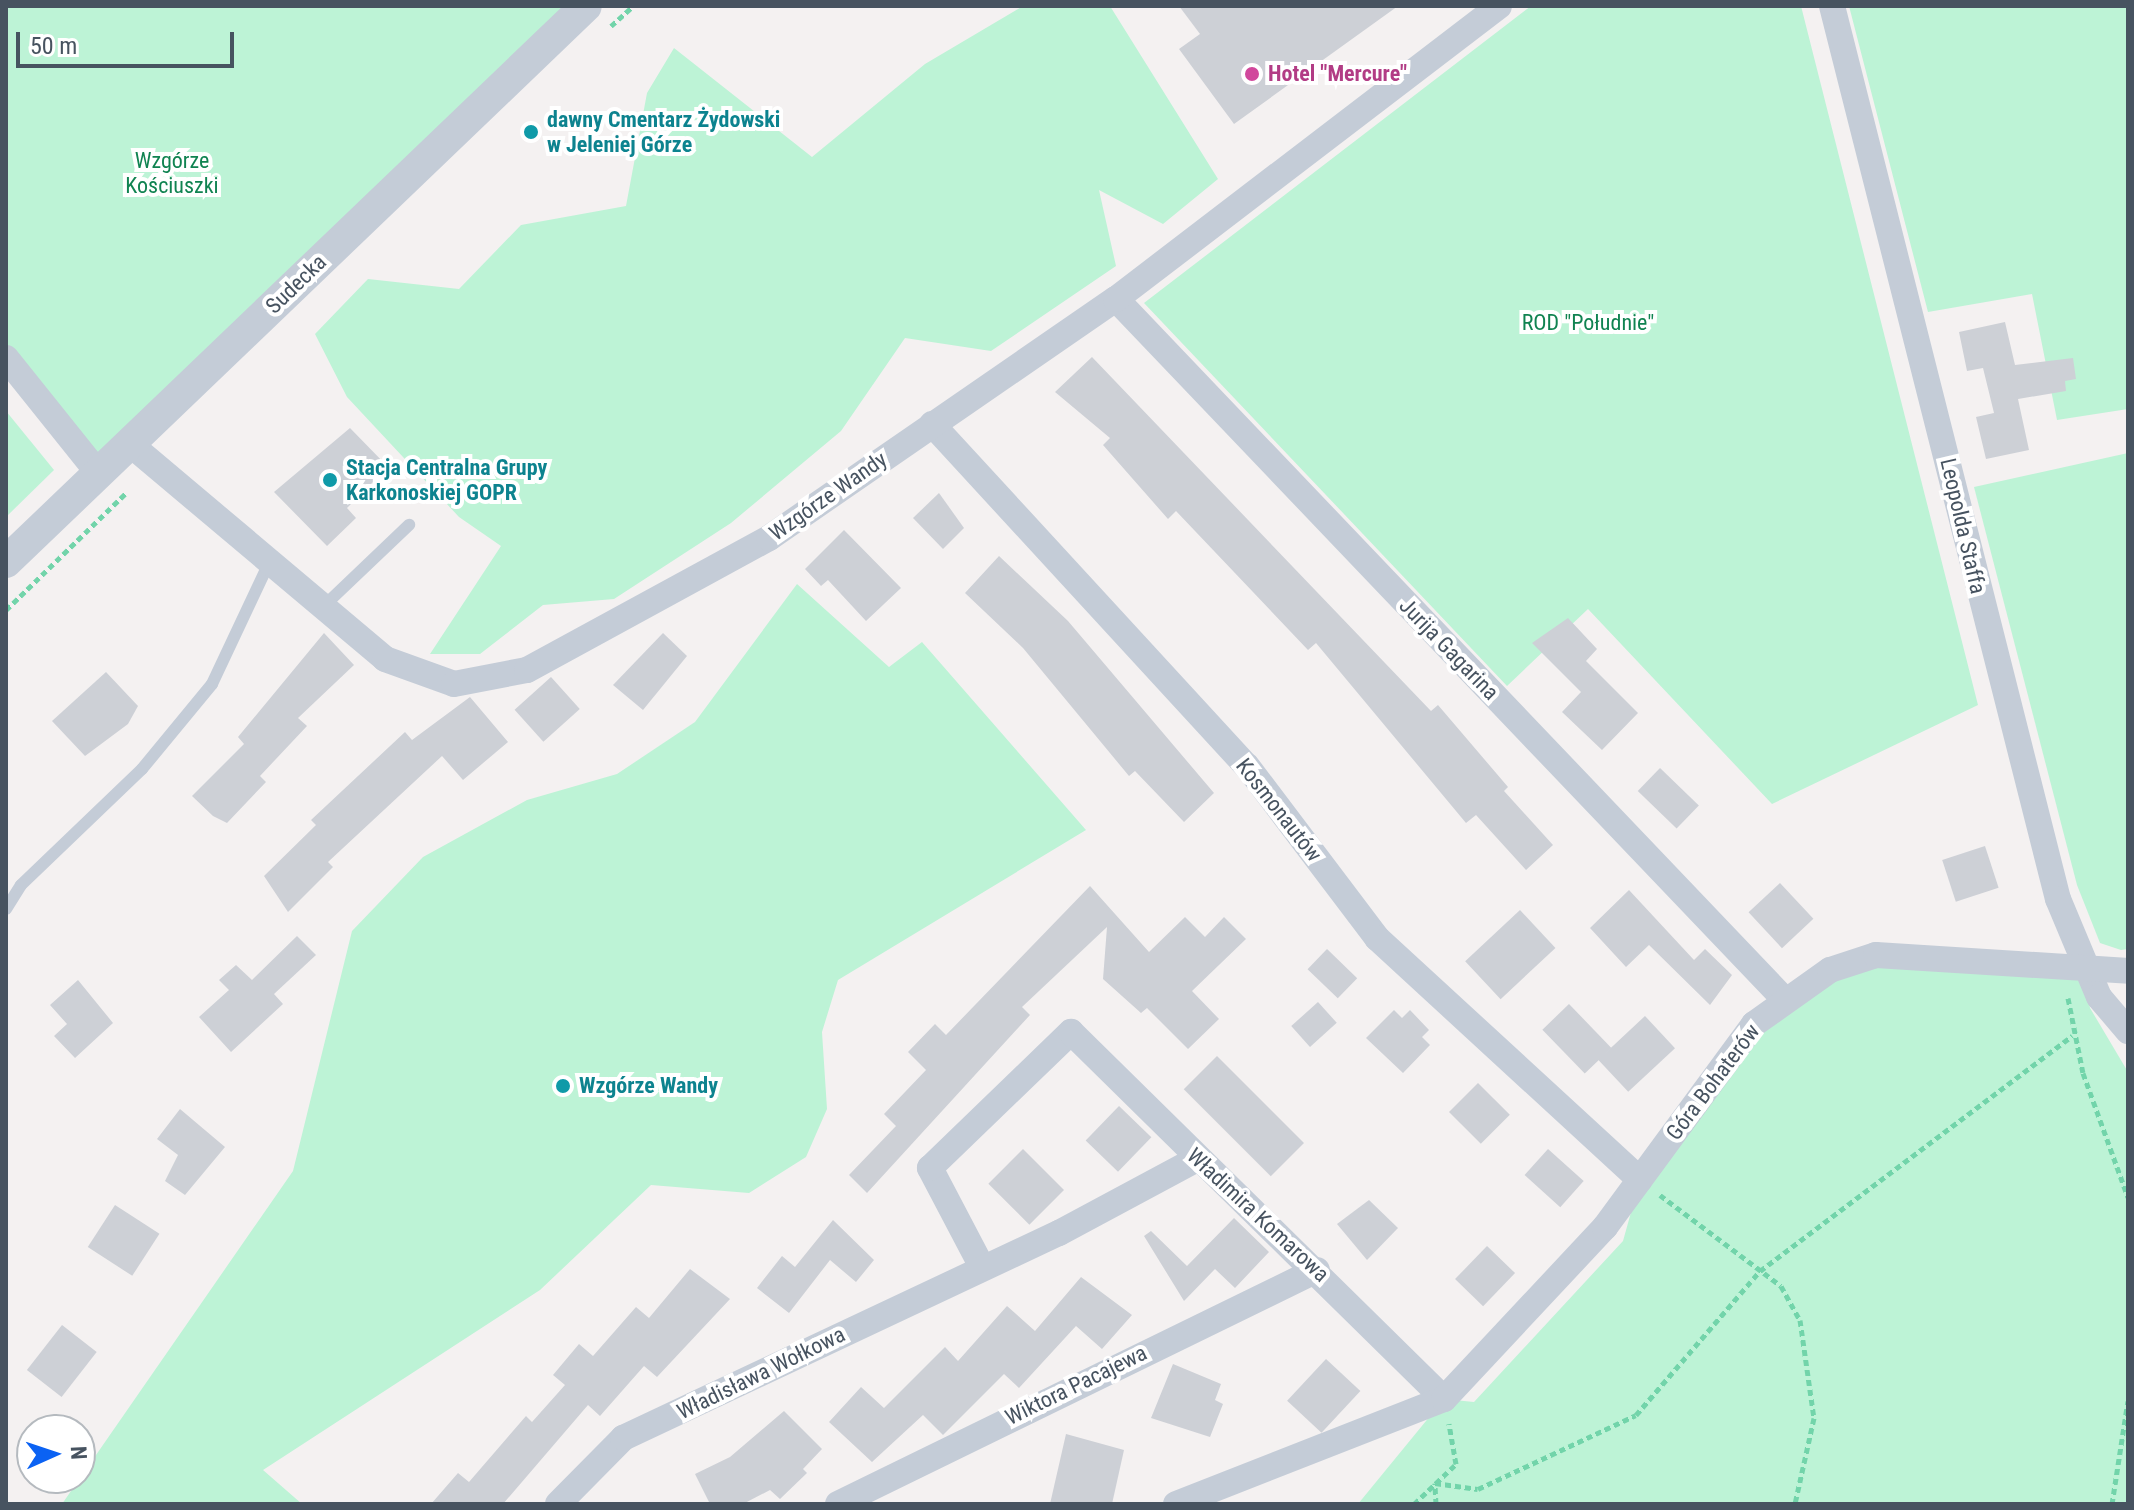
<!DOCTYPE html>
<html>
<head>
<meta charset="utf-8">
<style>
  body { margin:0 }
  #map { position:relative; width:2134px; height:1510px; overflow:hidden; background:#f4f1f1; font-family:"Roboto Condensed",sans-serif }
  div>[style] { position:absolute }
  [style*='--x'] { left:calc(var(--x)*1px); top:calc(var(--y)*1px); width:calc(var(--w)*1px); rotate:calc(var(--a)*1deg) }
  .green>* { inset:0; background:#bdf3d6 }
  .building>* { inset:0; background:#cdd0d6; transform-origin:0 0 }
  .path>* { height:5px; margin-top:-2.5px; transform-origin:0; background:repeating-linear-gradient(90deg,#72d4aa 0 6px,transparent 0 10px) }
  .service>* { height:12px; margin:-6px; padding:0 6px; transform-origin:6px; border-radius:6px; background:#c4ccd7 }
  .minor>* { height:26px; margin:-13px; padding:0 13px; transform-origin:13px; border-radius:13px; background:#c4ccd7 }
  .tertiary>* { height:32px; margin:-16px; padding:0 16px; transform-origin:16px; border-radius:16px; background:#c4ccd7 }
  .dots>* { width:22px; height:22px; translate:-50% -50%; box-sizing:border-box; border:4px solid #fff; border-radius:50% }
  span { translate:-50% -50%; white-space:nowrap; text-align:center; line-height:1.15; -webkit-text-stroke:8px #fff; paint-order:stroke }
  .hotel-label { font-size:22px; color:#b23c85; font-weight:700 }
  .left { translate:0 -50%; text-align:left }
  .culture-label { font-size:22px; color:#0d838f; font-weight:700 }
  .park-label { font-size:22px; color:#108351 }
  .street-label { font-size:22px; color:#475360 }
  .frame { position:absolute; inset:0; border:8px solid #475360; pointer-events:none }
  .north { position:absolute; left:16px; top:1414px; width:80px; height:80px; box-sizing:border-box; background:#fff; border:2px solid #b5babf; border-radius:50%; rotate:87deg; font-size:22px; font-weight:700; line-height:32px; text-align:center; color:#475360 }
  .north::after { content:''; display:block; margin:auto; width:28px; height:36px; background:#0b62f3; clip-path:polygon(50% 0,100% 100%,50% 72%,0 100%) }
  .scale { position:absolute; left:16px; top:32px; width:218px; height:36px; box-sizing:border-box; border:4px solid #475360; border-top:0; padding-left:10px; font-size:24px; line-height:28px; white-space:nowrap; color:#475360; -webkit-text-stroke:6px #fff; paint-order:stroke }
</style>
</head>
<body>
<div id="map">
  <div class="green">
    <div style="clip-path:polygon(6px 6px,586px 6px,98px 473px,6px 358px)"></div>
    <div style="clip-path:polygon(1023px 6px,1110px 6px,1218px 179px,1163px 224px,1099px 190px,1116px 266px,991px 351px,905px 338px,841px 431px,731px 523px,614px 599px,543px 605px,480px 654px,430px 654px,501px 546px,459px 517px,347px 397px,315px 334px,368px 279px,459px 289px,521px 225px,626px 206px,647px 93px,674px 48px,812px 157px,925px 64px)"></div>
    <div style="clip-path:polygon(1531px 6px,1801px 6px,1978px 705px,1772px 804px,1588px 609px,1507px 686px,1144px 303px)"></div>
    <div style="clip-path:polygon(1849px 6px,2128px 6px,2128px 409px,2057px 420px,2032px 294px,1928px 312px)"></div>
    <div style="clip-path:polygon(6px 411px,54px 470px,6px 517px)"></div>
    <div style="clip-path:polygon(2128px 453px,2128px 949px,2121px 950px,2100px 943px,2077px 885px,1974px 487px)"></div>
    <div style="clip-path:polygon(797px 584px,889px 667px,922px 642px,1086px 830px,838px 980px,822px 1032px,827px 1109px,806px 1157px,749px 1193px,651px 1185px,540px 1290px,263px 1470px,302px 1504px,62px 1504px,293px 1171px,352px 931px,423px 857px,527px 800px,617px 774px,695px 722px)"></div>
    <div style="clip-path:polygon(2083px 965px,2090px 1008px,2128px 1072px,2128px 1504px,1358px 1504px,1444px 1399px,1474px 1402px,1623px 1241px,1640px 1180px,1736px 1050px,1831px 966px)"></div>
  </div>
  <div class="building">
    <div style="clip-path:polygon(1179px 6px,1398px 6px,1234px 124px,1179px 49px,1200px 34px)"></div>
    <div style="clip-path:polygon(2005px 322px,2015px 365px,2073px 358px,2076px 379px,2065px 381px,2066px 391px,2018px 399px,2029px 450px,1986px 459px,1976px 417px,1994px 413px,1983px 368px,1967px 371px,1959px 332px)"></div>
    <div style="clip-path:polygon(1092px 357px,1431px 711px,1438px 705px,1508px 787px,1504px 791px,1553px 845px,1526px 870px,1476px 815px,1466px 823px,1316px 643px,1308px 650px,1176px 511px,1168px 519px,1103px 445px,1110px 438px,1055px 392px)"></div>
    <div style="clip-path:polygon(350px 428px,388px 467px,347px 508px,356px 518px,327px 546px,274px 492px)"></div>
    <div style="clip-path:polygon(939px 493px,964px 528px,943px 549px,913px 518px)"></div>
    <div style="clip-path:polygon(844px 530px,901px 588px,866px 621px,828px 580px,821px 586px,805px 569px)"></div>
    <div style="clip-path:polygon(999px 556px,1068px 621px,1214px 793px,1184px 822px,1135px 771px,1129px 776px,1023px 648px,965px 593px)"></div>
    <div style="clip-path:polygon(1568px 618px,1597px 649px,1586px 661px,1638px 713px,1602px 750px,1562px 712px,1581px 692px,1532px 643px)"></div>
    <div style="clip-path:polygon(324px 633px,354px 665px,298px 718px,307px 726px,260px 776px,266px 782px,227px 823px,213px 816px,192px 796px,244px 744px,238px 737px)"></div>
    <div style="clip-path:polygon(663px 633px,687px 656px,643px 710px,613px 685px)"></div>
    <div style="clip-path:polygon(106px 672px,138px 706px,128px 724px,85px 756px,52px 721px)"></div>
    <div style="left:551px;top:677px;width:43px;height:49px;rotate:48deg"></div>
    <div style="clip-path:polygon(470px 697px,508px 742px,463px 780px,442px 756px,328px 862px,333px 867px,288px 912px,264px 876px,316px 825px,311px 820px,405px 732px,412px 740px)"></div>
    <div style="left:1660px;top:768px;width:54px;height:32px;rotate:44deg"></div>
    <div style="left:1985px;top:846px;width:44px;height:45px;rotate:72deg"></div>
    <div style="left:1780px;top:883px;width:49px;height:43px;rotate:47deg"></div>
    <div style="clip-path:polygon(1090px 886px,1149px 952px,1185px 917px,1205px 937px,1224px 917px,1246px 939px,1192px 991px,1219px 1019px,1188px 1049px,1147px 1008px,1141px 1013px,1103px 979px,1107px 927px,1022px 1007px,1030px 1015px,867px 1193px,849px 1175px,896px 1126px,884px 1114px,926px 1070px,908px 1052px,935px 1024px,946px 1035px)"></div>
    <div style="clip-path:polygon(1629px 890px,1694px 960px,1705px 949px,1732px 975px,1710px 1005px,1649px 945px,1626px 967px,1590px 928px)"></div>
    <div style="left:1520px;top:910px;width:52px;height:75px;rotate:47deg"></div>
    <div style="clip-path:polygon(297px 936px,316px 955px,274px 994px,283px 1004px,231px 1052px,199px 1017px,229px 990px,219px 980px,236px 965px,252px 980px)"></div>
    <div style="left:1327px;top:949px;width:42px;height:28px;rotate:44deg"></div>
    <div style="clip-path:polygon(78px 980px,113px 1023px,75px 1058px,54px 1036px,67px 1024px,50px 1005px)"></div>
    <div style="left:1318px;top:1002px;width:28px;height:36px;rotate:48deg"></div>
    <div style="left:1569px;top:1004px;width:61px;height:37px;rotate:46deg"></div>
    <div style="clip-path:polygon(1394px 1010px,1402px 1018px,1410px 1010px,1429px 1030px,1422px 1037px,1430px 1045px,1403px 1073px,1366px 1038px)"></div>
    <div style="left:1645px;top:1016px;width:44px;height:64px;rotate:47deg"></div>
    <div style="left:1217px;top:1056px;width:123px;height:47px;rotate:45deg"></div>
    <div style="left:1478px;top:1083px;width:45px;height:41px;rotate:45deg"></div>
    <div style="left:1119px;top:1106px;width:45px;height:48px;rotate:44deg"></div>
    <div style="clip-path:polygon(180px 1109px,225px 1147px,185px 1195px,165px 1181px,178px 1155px,157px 1139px)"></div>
    <div style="left:1023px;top:1149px;width:58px;height:49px;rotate:45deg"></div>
    <div style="left:1548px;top:1149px;width:48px;height:35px;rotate:42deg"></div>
    <div style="clip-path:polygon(1369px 1200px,1398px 1228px,1367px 1260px,1337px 1224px)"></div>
    <div style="left:115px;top:1205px;width:53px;height:50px;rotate:33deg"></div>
    <div style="clip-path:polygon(1234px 1218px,1269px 1252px,1235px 1288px,1215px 1269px,1184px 1301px,1144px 1236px,1151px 1231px,1187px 1266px)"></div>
    <div style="clip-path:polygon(833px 1220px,874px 1260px,856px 1282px,830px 1260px,789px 1313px,757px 1288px,782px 1256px,795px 1267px)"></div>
    <div style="left:1487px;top:1246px;width:39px;height:46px;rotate:44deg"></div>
    <div style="clip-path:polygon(690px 1269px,730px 1299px,657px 1377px,644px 1366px,600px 1416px,588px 1405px,503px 1504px,431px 1504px,458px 1473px,469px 1482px,526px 1416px,532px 1422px,565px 1385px,553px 1375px,579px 1344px,593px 1356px,636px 1307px,649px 1318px)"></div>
    <div style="clip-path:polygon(1081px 1277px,1132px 1315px,1102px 1349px,1076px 1326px,1019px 1388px,1004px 1374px,943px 1435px,923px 1415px,872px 1462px,829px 1422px,861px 1387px,884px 1408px,945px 1347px,958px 1361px,1007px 1306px,1035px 1331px)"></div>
    <div style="left:62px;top:1325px;width:44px;height:57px;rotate:38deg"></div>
    <div style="left:1326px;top:1359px;width:47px;height:57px;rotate:43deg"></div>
    <div style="clip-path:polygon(1173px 1364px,1221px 1384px,1215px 1400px,1223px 1404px,1210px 1437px,1151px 1418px)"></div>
    <div style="clip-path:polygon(784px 1411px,822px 1449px,803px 1469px,807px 1473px,780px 1499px,770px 1490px,743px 1504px,710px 1504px,695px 1474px,730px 1457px)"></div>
    <div style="clip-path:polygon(1066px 1434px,1124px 1450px,1112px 1504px,1050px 1504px)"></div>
  </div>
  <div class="path">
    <div style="--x:611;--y:26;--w:30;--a:-42"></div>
    <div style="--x:6;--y:610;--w:168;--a:-44.3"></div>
    <div style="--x:2068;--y:998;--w:76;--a:78.7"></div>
    <div style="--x:2083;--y:1073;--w:132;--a:70.1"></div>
    <div style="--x:1660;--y:1195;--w:151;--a:36.9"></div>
    <div style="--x:1781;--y:1286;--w:39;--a:61"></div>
    <div style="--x:1800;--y:1320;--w:99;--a:81.9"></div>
    <div style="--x:1814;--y:1418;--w:88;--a:102.5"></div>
    <div style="--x:1414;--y:1504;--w:58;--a:-43.6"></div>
    <div style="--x:1456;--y:1464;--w:41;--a:-99.9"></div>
    <div style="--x:1436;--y:1504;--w:21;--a:-93"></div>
    <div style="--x:1435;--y:1483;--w:43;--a:7.9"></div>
    <div style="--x:1478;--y:1489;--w:174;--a:-25.1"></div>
    <div style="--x:1636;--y:1415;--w:190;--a:-49.3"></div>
    <div style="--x:1760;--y:1271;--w:391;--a:-37"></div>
    <div style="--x:2112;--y:1504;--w:104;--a:-81.2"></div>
  </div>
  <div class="service">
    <div style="--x:326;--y:604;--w:115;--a:-43.6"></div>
    <div style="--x:6;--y:909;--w:28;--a:-58"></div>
    <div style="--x:21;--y:885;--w:168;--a:-43.8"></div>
    <div style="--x:142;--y:769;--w:110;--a:-50.5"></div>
    <div style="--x:212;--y:684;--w:134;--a:-64.8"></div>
  </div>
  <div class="minor">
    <div style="--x:1832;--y:6;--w:921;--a:75.8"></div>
    <div style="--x:2058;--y:899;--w:106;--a:67.3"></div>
    <div style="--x:2099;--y:997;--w:45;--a:49.5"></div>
    <div style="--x:1116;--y:299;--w:966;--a:46.34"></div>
    <div style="--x:6;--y:358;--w:147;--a:51.3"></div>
    <div style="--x:932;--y:424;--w:465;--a:47.4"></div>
    <div style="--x:1247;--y:766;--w:216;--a:52.9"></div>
    <div style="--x:1377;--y:938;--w:357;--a:42.6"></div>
    <div style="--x:130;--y:444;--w:334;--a:40.1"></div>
    <div style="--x:385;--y:659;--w:73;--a:19.9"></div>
    <div style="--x:454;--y:684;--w:74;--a:-10.9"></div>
    <div style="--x:527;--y:670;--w:276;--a:-28.6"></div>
    <div style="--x:769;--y:538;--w:421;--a:-34.6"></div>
    <div style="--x:1116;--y:299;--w:482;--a:-37.4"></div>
    <div style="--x:982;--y:1267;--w:112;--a:-117.7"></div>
    <div style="--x:930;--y:1168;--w:196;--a:-44"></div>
    <div style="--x:1071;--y:1032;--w:523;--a:44.54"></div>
    <div style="--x:558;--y:1504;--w:93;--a:-45.4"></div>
    <div style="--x:623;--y:1438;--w:482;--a:-25.2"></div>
    <div style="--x:1059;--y:1233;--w:157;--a:-28.2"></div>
    <div style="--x:838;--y:1504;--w:533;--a:-26.04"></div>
    <div style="--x:1176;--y:1504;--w:288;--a:-21.4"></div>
    <div style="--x:1444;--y:1399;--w:236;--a:-46.9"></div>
    <div style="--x:1605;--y:1227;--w:252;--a:-53.7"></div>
    <div style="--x:1754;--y:1024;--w:93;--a:-35.4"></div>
    <div style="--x:1830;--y:970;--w:48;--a:-18.1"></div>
    <div style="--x:1876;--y:955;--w:253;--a:3.6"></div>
  </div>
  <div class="tertiary">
    <div style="--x:6;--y:562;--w:803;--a:-43.79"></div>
  </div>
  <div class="dots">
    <div style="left:1252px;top:74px;background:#d1479c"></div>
    <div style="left:531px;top:132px;background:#0f9aa8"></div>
    <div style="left:330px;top:480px;background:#0f9aa8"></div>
    <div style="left:563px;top:1086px;background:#0f9aa8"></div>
  </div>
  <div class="hotel-label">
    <span class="left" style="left:1268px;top:74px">Hotel "Mercure"</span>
  </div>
  <div class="culture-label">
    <span class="left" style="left:547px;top:132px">dawny Cmentarz Żydowski<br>w Jeleniej Górze</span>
    <span class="left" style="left:346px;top:480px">Stacja Centralna Grupy<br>Karkonoskiej GOPR</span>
    <span class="left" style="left:579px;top:1086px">Wzgórze Wandy</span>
  </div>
  <div class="park-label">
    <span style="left:172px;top:173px">Wzgórze<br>Kościuszki</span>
    <span style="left:1588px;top:323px">ROD "Południe"</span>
  </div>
  <div class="street-label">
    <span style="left:296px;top:284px;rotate:-44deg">Sudecka</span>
    <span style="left:828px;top:496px;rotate:-35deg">Wzgórze Wandy</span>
    <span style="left:1963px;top:526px;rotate:77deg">Leopolda Staffa</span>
    <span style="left:1449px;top:649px;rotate:46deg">Jurija Gagarina</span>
    <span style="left:1279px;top:810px;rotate:52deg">Kosmonautów</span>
    <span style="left:1713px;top:1082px;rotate:-53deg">Góra Bohaterów</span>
    <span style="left:1258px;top:1215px;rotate:43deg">Władimira Komarowa</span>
    <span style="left:761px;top:1373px;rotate:-26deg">Władisława Wołkowa</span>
    <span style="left:1076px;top:1385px;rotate:-26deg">Wiktora Pacajewa</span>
  </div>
  <div class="frame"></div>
  <div class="north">N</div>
  <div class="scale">50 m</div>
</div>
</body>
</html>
